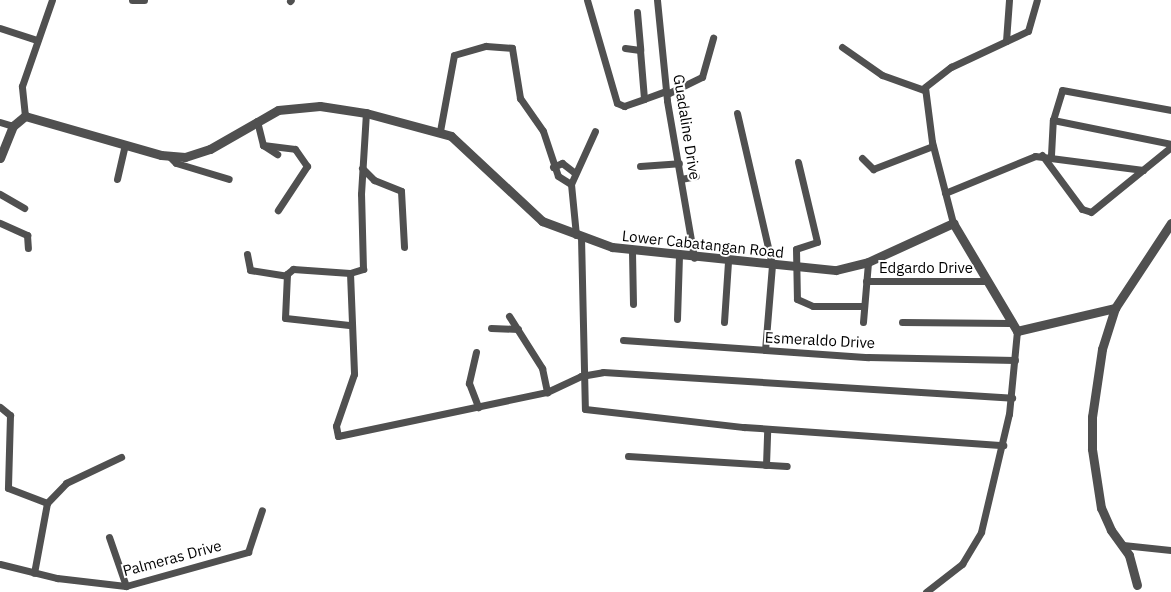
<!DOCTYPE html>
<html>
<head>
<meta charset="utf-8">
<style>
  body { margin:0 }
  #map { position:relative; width:1171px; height:592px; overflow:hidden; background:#fff; font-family:"IBM Plex Sans",sans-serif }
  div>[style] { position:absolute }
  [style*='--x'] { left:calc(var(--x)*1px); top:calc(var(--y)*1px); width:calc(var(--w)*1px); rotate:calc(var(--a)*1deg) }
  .minor>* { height:7px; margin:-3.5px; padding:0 3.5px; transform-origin:3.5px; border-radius:3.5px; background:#505050 }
  .tertiary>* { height:9px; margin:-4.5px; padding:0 4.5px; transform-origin:4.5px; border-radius:4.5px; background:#505050 }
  span { translate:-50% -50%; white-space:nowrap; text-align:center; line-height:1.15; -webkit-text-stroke:4px #fff; paint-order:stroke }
  .street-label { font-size:15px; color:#000 }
</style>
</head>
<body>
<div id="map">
  <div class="minor">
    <div style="--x:132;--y:0;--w:12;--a:0"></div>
    <div style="--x:587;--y:0;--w:107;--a:73.8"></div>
    <div style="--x:617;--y:103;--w:8;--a:23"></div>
    <div style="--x:624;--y:106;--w:21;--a:-19"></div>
    <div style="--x:657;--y:0;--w:101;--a:84.3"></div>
    <div style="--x:667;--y:101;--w:159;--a:80.2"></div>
    <div style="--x:290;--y:1;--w:1;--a:-45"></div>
    <div style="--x:637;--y:12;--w:38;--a:85"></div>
    <div style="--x:0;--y:28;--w:39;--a:18"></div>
    <div style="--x:1006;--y:41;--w:41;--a:-85.8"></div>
    <div style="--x:842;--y:47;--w:49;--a:35"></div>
    <div style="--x:882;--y:75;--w:45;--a:19.7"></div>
    <div style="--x:625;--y:48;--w:15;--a:8"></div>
    <div style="--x:640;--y:50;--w:49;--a:85.3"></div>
    <div style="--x:644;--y:99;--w:23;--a:-20"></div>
    <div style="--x:667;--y:94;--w:39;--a:-26"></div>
    <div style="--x:702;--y:77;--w:41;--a:-74.2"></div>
    <div style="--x:737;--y:113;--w:156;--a:77"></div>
    <div style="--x:772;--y:265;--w:85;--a:94.7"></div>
    <div style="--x:25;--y:116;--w:30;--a:-96"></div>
    <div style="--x:22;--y:86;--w:91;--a:-70.8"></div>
    <div style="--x:1053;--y:120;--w:120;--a:11.5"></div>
    <div style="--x:257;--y:121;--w:25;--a:76"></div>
    <div style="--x:263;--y:145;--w:17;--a:33"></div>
    <div style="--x:0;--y:122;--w:14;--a:17"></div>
    <div style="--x:440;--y:131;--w:77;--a:-79.6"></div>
    <div style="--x:454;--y:55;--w:33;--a:-16"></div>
    <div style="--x:486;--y:46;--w:26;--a:4"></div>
    <div style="--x:512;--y:48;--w:51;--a:80.9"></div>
    <div style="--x:520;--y:98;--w:40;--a:55.1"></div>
    <div style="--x:543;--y:131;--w:47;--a:71.6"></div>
    <div style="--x:558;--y:176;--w:15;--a:32"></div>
    <div style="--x:263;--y:145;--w:32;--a:7"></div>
    <div style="--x:295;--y:149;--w:21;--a:55"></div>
    <div style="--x:307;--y:166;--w:53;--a:123.4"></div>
    <div style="--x:1042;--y:155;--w:67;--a:53.5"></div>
    <div style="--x:1082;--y:209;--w:9;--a:18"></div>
    <div style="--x:1091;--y:212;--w:103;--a:-39.1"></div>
    <div style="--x:1051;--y:155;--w:35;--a:-87"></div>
    <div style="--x:1053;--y:120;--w:31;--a:-73"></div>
    <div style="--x:1062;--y:90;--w:111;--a:10.4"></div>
    <div style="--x:170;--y:157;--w:8;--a:45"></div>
    <div style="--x:176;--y:163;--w:55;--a:16.8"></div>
    <div style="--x:862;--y:158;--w:16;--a:45"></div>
    <div style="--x:873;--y:169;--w:64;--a:-21"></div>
    <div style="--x:798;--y:162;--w:82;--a:76.6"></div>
    <div style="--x:817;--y:242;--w:22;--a:162"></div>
    <div style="--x:796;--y:249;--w:50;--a:88.9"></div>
    <div style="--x:797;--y:299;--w:17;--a:24"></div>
    <div style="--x:813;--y:306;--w:51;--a:0"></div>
    <div style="--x:640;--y:166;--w:39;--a:-4"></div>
    <div style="--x:553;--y:167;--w:10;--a:-24"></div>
    <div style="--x:562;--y:163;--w:16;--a:38"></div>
    <div style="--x:362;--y:168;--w:17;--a:45"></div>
    <div style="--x:374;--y:180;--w:29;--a:22"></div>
    <div style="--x:401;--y:191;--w:56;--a:86.9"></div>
    <div style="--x:117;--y:179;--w:35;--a:-77"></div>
    <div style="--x:681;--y:179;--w:15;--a:-11"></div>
    <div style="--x:945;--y:193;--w:97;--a:-22.3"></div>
    <div style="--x:1035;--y:156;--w:109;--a:7.4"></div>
    <div style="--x:0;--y:194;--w:28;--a:30"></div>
    <div style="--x:0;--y:223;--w:30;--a:24"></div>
    <div style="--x:27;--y:235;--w:13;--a:86"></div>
    <div style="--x:953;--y:223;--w:84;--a:-104.5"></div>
    <div style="--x:932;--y:142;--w:55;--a:-97.3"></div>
    <div style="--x:925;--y:87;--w:33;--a:-38"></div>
    <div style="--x:951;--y:67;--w:85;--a:-25.1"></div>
    <div style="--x:1028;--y:31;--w:32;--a:-74"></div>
    <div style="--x:576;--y:235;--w:51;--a:-95.6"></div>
    <div style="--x:571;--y:184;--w:58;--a:-65.6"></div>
    <div style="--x:581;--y:237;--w:172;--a:88.7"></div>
    <div style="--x:585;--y:409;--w:160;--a:6.5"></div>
    <div style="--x:744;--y:427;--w:260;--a:4"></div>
    <div style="--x:632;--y:252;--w:52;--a:88.9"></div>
    <div style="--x:247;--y:254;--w:16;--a:79"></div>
    <div style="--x:250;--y:270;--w:37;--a:9"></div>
    <div style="--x:350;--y:273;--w:101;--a:87.7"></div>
    <div style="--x:354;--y:374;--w:55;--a:109.1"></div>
    <div style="--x:336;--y:426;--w:10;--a:79"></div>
    <div style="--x:338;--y:436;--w:214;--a:-11.9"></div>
    <div style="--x:547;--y:392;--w:38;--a:-25"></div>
    <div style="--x:581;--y:376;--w:22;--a:-10"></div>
    <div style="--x:603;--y:372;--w:410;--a:3.6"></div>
    <div style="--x:866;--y:281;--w:121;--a:0"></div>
    <div style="--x:509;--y:316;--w:62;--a:57.6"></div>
    <div style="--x:542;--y:368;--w:25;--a:78"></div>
    <div style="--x:677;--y:319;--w:62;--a:-88.2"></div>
    <div style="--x:724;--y:322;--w:61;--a:-86.2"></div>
    <div style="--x:863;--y:322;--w:60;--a:-85.2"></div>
    <div style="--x:902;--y:322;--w:108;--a:0.5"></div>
    <div style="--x:349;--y:325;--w:64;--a:-173.8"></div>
    <div style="--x:285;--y:318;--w:44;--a:-87.4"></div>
    <div style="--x:287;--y:274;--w:8;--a:-40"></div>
    <div style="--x:293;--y:269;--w:57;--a:4"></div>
    <div style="--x:350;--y:273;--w:14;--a:-17"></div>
    <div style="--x:363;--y:269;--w:75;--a:-91.5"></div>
    <div style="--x:361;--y:194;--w:81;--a:-86.5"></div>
    <div style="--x:491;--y:328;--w:27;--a:2"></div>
    <div style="--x:623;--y:340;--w:246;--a:4"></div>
    <div style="--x:868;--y:357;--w:147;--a:1.2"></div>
    <div style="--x:476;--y:352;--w:32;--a:103"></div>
    <div style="--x:469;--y:383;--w:26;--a:69"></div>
    <div style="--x:0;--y:407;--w:13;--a:39"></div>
    <div style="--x:10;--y:415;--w:73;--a:91.6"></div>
    <div style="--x:8;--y:488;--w:42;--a:21"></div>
    <div style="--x:47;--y:503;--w:71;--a:100.5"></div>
    <div style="--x:628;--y:456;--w:159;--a:3.6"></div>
    <div style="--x:766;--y:465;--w:36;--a:-88"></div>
    <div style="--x:47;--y:503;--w:28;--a:-46"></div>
    <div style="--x:66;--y:483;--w:61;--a:-25.3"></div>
    <div style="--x:109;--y:537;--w:52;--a:70.9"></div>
    <div style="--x:1123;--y:545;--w:48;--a:5.9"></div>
    <div style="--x:0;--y:564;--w:59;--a:13.8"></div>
    <div style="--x:57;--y:578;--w:69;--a:6.6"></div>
    <div style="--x:126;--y:586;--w:127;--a:-15.6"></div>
    <div style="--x:248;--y:552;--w:44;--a:-71.6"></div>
    <div style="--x:926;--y:592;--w:46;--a:-37.9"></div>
    <div style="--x:962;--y:564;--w:37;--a:-59"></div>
    <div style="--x:981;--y:532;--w:121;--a:-76.7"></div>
    <div style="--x:1009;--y:414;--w:83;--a:-84.5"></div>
  </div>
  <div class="tertiary">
    <div style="--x:0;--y:158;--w:35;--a:-68"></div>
    <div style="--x:13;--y:126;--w:16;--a:-40"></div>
    <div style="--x:25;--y:116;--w:141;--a:16"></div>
    <div style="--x:161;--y:155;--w:24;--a:5"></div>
    <div style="--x:185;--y:157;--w:26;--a:-18"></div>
    <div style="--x:210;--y:149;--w:78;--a:-29.8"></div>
    <div style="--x:278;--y:110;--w:42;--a:-5.4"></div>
    <div style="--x:320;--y:106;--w:47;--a:8.7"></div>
    <div style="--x:366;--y:113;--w:88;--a:15.1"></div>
    <div style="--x:451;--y:136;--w:125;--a:43"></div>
    <div style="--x:542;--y:221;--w:75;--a:20.4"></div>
    <div style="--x:612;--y:247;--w:225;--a:5.9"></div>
    <div style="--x:836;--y:270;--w:33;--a:-14"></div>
    <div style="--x:868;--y:262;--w:94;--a:-24.6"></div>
    <div style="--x:953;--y:223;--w:126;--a:59.3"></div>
    <div style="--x:1017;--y:331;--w:101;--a:-13.2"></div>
    <div style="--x:1137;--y:585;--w:31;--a:-105"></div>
    <div style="--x:1129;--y:555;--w:31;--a:-126"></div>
    <div style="--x:1111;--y:530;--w:24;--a:-114"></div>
    <div style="--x:1101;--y:508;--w:60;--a:-98.7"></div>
    <div style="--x:1092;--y:449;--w:32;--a:-90"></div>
    <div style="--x:1092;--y:417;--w:69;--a:-81.6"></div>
    <div style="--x:1102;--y:349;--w:43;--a:-72.4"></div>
    <div style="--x:1115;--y:308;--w:102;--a:-56.6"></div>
  </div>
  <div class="street-label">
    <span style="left:687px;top:127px;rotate:81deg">Guadaline Drive</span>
    <span style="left:703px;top:244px;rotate:6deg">Lower Cabatangan Road</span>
    <span style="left:926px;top:268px">Edgardo Drive</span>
    <span style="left:820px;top:340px;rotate:3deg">Esmeraldo Drive</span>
    <span style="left:172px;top:558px;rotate:-15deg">Palmeras Drive</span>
  </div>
</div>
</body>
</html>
